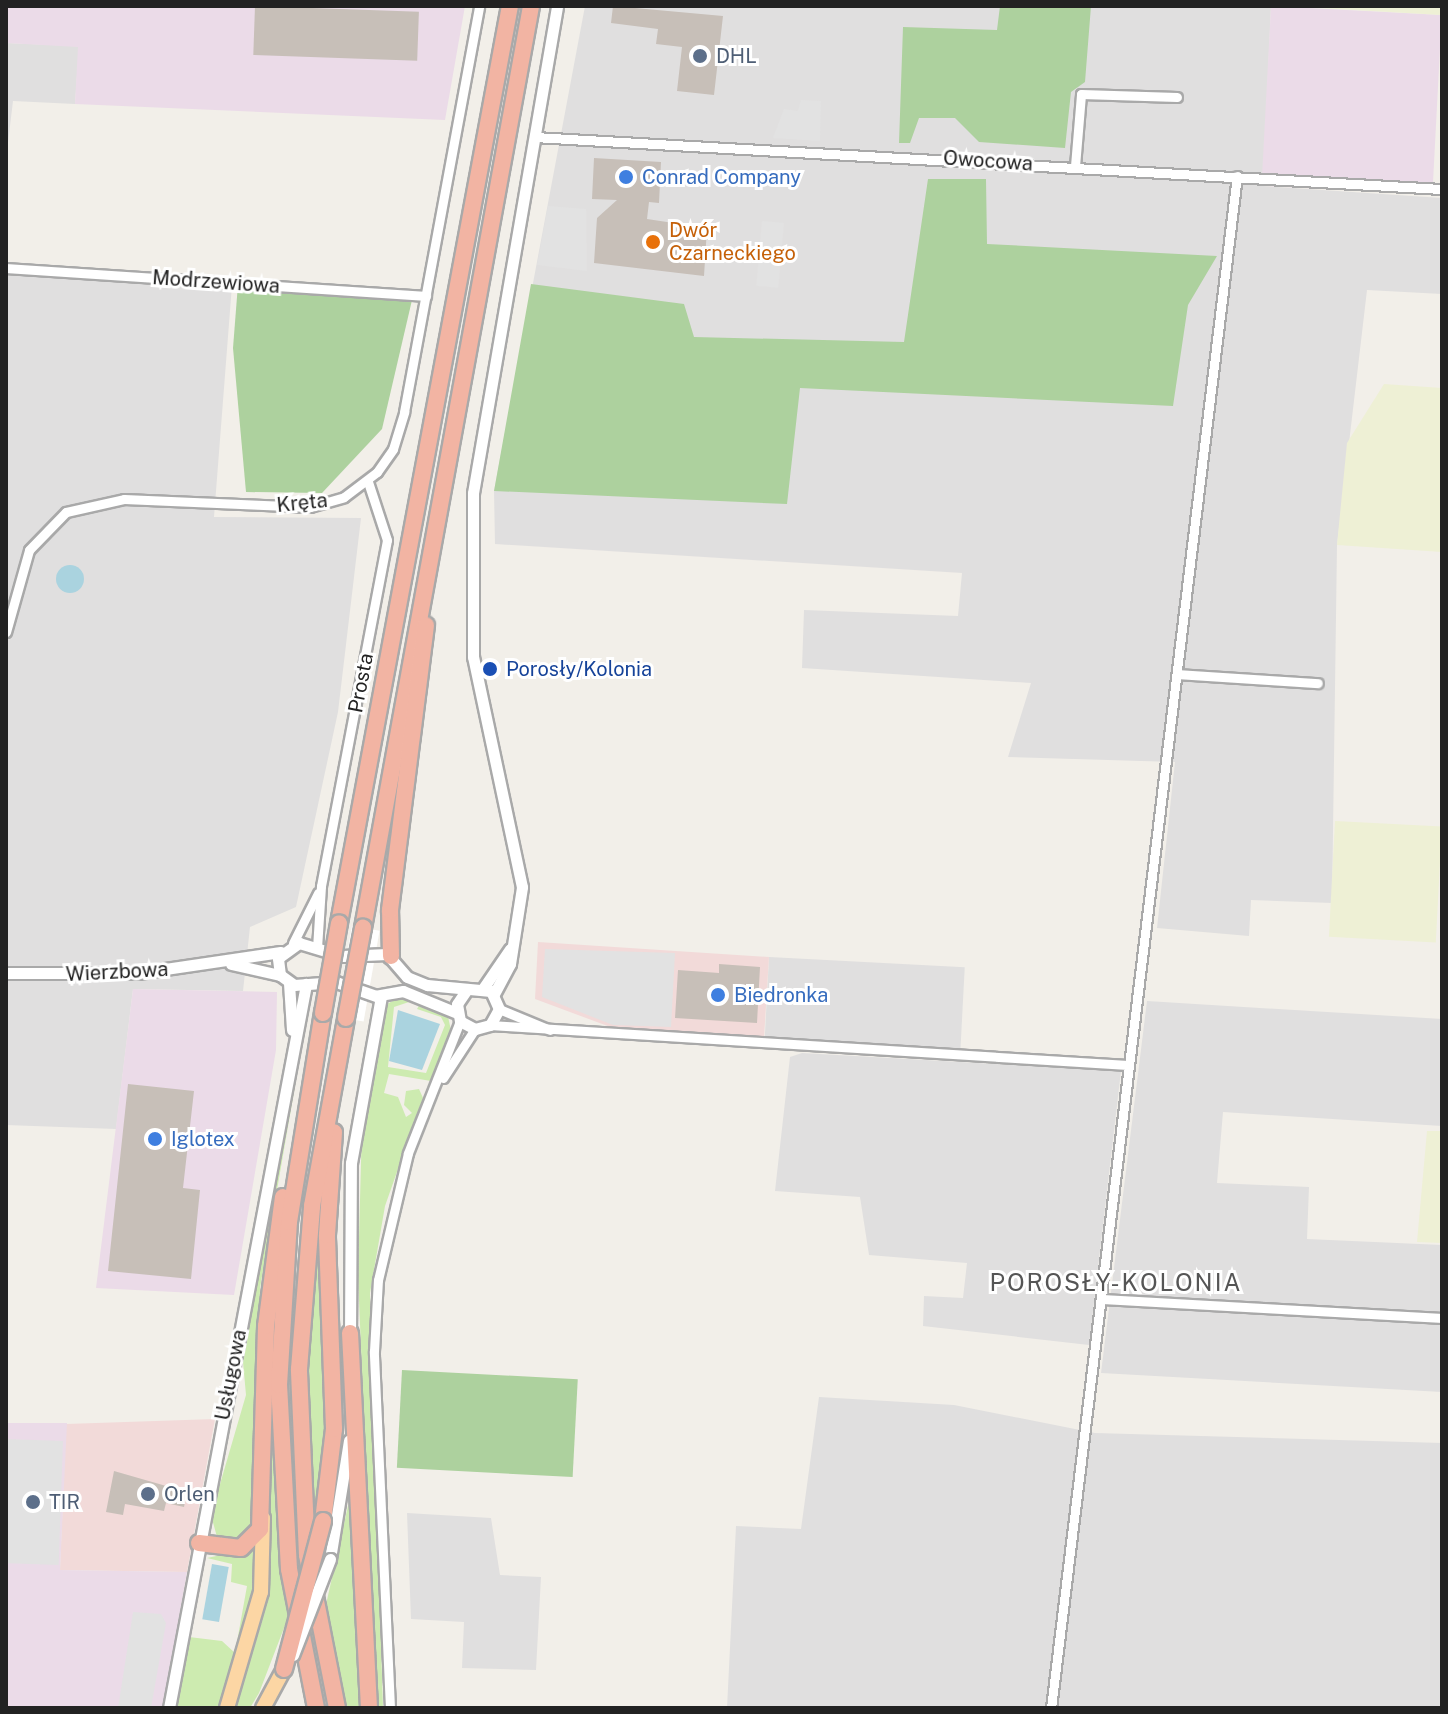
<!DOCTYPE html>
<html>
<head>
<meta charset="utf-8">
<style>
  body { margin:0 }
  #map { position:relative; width:1448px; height:1714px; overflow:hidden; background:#f2efe9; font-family:"Public Sans",sans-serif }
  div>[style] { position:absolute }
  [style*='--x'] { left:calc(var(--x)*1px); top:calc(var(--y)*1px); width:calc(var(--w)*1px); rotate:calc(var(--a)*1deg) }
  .residential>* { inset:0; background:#e0dfdf; transform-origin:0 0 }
  .commercial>* { inset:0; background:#f2dad9 }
  .industrial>* { inset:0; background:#ebdbe8; transform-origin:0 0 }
  .farmland>* { inset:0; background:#eef0d5; transform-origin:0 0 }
  .grass>* { inset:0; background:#cdebb0 }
  .forest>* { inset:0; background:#add19e; transform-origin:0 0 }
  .parking>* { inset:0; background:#e2e2e2; transform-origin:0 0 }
  .water>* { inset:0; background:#aad3df; transform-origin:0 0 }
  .round { border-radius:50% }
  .pier>* { inset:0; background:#fff; transform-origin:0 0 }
  .building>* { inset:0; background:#c7bfb8; transform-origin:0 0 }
  .roads { filter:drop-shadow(2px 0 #a9a9a9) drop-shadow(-2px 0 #a9a9a9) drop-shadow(0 2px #a9a9a9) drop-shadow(0 -2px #a9a9a9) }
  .minor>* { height:9px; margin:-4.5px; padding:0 4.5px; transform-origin:4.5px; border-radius:4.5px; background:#fff }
  .tertiary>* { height:11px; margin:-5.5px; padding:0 5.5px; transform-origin:5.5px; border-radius:5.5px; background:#fff }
  .primary>* { height:14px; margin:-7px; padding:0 7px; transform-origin:7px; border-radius:7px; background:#fcd6a4 }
  .trunk>* { height:16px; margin:-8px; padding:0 8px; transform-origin:8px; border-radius:8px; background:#f2b4a3 }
  .bridges { filter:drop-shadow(2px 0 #a9a9a9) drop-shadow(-2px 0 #a9a9a9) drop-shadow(0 2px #a9a9a9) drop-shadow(0 -2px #a9a9a9) }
  .tertiary-bridge>* { height:11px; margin:-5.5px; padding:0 5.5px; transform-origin:5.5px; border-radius:5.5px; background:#fff }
  .trunk-bridge>* { height:16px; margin:-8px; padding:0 8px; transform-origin:8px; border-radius:8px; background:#f2b4a3 }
  .dots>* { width:22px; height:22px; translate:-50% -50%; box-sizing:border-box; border:4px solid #fff; border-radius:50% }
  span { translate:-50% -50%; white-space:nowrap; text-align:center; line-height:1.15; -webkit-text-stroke:6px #fff; paint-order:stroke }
  .service-label { font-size:20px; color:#4e5e75 }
  .left { translate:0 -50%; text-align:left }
  .street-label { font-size:20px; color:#222 }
  .shop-label { font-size:20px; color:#366cbe }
  .food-label { font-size:20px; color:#c56008 }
  .transit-label { font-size:20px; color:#164399 }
  .quarter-label { font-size:24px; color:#555; letter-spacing:2px }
  .frame { position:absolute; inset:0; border:8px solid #222; pointer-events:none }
</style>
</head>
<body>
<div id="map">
  <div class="residential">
    <div style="clip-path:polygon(585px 6px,1271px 6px,1263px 186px,1442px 198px,1442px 294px,1367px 290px,1337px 545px,1332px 903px,1251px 900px,1249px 936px,1157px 928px,1175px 762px,1008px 757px,1031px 683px,802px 668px,804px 610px,958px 616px,962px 573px,495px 544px,494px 491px)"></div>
    <div style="clip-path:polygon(6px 43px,79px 46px,75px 104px,13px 101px,6px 159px)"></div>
    <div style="clip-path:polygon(6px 273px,232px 285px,214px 517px,361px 518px,338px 712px,296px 907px,250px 927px,243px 991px,133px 989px,116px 1129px,6px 1125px)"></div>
    <div style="left:769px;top:957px;width:196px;height:83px;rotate:3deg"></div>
    <div style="clip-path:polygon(1147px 1001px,1442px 1019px,1442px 1126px,1223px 1112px,1217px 1183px,1309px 1187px,1307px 1239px,1442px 1245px,1442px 1392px,1101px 1373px)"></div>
    <div style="clip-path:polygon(802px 1053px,1121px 1071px,1089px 1345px,923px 1326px,924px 1296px,963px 1298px,967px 1263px,869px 1255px,860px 1197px,775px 1191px,790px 1057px)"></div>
    <div style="clip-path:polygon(819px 1397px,954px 1405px,1095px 1433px,1442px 1443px,1442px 1708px,727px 1708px,736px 1526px,801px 1529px)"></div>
    <div style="clip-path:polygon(407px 1513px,491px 1518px,500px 1575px,541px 1577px,536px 1670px,462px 1668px,464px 1622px,411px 1619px)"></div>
  </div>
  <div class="commercial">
    <div style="clip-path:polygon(538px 942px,769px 957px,764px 1038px,613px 1028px,535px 999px)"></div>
    <div style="clip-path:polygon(215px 1419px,187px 1572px,60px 1570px,66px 1424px)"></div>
  </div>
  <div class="industrial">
    <div style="clip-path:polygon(6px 6px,465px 6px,445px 120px,75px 104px,78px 47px,6px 43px)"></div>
    <div style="left:1271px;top:6px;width:171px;height:180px;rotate:3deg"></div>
    <div style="clip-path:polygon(133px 989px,277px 992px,276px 1050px,234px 1295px,96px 1288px)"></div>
    <div style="clip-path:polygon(6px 1423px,67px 1423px,60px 1570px,187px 1572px,163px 1708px,6px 1708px)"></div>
  </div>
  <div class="farmland">
    <div style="clip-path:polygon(1286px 6px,1442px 6px,1442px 15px)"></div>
    <div style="clip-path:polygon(1384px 384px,1442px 388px,1442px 552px,1337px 545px,1347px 443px)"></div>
    <div style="left:1335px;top:821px;width:107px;height:116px;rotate:3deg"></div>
    <div style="clip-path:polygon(1427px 1131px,1442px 1131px,1442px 1243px,1417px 1242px)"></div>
  </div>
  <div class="grass">
    <div style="clip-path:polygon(311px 994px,260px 1288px,255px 1524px,244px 1540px,227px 1541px,217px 1537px,211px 1515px,246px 1395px,242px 1351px)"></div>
    <div style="clip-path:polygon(404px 995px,412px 1001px,394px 1007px,388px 1067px,426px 1073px,445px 1025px,441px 1017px,417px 1009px,420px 1004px,447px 1012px,452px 1035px,431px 1081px,389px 1074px,384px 1093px,398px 1097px,406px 1117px,412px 1113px,404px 1105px,406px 1091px,419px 1089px,423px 1098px,385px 1206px,370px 1293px,383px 1708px,376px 1708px,358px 1276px,362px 1124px,385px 1005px)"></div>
    <div style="clip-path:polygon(321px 1201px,326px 1414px,313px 1527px,306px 1377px)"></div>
    <div style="clip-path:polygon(276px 1296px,274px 1479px,289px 1615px,259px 1693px,250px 1708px,236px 1708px,262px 1621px,269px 1562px)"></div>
    <div style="clip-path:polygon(354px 1479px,364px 1708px,345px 1708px,325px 1609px)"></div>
    <div style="clip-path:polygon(258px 1547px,255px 1587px,220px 1708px,175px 1708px,189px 1637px,222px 1641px,235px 1653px,247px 1586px,231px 1582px,232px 1564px,207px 1558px)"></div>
  </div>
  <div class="forest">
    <div style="clip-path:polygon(1000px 6px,1091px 6px,1085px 82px,1071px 92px,1065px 148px,979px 142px,955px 118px,919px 118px,910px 143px,899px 143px,903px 27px,997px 30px)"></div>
    <div style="clip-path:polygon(928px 179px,986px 179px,987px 244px,1217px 256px,1188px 305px,1173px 406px,800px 388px,787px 504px,494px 491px,531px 284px,684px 304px,694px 337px,904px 342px)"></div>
    <div style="clip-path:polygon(238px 284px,412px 300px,382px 429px,322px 493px,246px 492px,233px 348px)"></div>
    <div style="left:402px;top:1370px;width:176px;height:98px;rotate:3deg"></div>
  </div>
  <div class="parking">
    <div style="clip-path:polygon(801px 100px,821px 101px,820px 141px,773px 138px,784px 109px,798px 111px)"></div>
    <div style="clip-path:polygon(548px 206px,586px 209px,587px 271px,537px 265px)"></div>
    <div style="left:762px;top:221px;width:22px;height:65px;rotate:5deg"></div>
    <div style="clip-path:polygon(545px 949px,675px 953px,671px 1027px,613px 1025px,542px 997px)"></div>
    <div style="left:6px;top:1439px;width:57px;height:124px;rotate:2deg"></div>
    <div style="clip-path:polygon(133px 1612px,161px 1614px,166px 1623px,151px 1708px,118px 1708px)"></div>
  </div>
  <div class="water">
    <div class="round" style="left:56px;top:565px;width:28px;height:28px"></div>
    <div style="clip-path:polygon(398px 1010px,440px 1024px,422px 1070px,389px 1061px)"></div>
    <div style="left:212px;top:1564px;width:17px;height:56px;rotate:10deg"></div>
  </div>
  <div class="pier">
    <div style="left:352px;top:926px;width:28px;height:92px;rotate:10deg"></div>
  </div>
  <div class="building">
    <div style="left:255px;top:6px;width:164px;height:49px;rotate:2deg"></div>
    <div style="clip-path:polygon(613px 6px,723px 16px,714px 95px,677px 91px,682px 47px,656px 44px,658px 29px,611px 23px)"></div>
    <div style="clip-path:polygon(594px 158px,661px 162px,659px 203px,649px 202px,647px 219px,707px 228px,704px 276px,594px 263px,597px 218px,617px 200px,592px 199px)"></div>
    <div style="clip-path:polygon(719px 964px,760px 967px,757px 1023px,675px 1018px,678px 970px,719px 973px)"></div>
    <div style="clip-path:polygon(128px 1084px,194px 1091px,183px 1188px,200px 1190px,191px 1279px,108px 1271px)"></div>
    <div style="clip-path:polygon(114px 1471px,187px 1492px,184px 1507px,166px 1503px,164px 1511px,125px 1504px,123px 1515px,106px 1512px)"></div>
  </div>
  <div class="roads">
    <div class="minor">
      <div style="--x:534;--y:137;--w:909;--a:3.28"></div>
      <div style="--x:1075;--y:166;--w:72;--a:-85.2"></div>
      <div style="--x:1081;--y:94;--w:96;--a:1.8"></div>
      <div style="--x:6;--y:268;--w:421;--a:3.8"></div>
      <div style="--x:6;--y:632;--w:85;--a:-74.3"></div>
      <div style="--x:29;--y:550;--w:53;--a:-45.8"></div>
      <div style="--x:66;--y:512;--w:59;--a:-12.6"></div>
      <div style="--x:124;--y:499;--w:186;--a:2.5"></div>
      <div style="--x:310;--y:507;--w:35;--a:-16"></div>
      <div style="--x:344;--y:497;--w:41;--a:-37.1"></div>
      <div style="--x:377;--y:472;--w:28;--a:-55"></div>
      <div style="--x:393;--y:449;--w:39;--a:-73"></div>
      <div style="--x:404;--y:412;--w:413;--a:-79.5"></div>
      <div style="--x:1177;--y:674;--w:141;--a:3.7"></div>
      <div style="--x:293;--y:943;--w:56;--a:-63.4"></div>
      <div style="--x:317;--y:948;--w:62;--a:-86.3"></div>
      <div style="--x:321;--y:886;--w:352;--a:-79.2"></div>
      <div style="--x:387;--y:540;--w:61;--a:-108.1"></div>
      <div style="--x:499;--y:1009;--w:55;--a:22.4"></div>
      <div style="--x:490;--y:1025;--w:639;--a:3.59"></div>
      <div style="--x:443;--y:1078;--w:59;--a:-56.9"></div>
      <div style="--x:1102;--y:1299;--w:341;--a:3.2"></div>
      <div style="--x:390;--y:1708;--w:357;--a:-92.6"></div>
      <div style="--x:374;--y:1351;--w:71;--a:-86.8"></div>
      <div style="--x:378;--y:1280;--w:130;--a:-76.7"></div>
      <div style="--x:408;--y:1153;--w:142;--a:-68.5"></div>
      <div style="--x:1051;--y:1708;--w:1543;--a:-83.08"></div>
    </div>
    <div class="tertiary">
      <div style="--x:231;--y:964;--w:50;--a:12.7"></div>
      <div style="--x:6;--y:973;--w:132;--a:0"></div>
      <div style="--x:138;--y:973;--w:144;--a:-8.4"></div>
      <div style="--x:289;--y:983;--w:47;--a:86.3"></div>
      <div style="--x:484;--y:987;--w:46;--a:-55.6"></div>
      <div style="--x:494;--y:994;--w:34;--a:-62"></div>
      <div style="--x:510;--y:964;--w:78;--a:-81.1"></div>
      <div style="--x:522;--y:887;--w:235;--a:-102"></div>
      <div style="--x:473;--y:657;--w:164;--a:-90"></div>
      <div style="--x:473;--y:493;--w:494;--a:-80.2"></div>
      <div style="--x:457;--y:1013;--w:58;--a:-157.8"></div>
      <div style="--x:403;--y:991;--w:27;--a:170"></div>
      <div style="--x:376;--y:996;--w:42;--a:-160.7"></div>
      <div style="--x:336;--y:982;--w:42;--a:175.9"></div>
      <div style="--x:294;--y:985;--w:17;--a:-144"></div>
      <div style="--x:280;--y:975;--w:17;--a:-97"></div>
      <div style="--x:278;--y:958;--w:26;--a:-36"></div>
      <div style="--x:299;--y:943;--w:45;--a:16.8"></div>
      <div style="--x:342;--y:956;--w:45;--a:-2.5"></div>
      <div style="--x:387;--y:954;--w:30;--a:49"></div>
      <div style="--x:407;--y:977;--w:22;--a:22"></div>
      <div style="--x:427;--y:985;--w:64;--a:5.4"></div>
      <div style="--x:491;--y:991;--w:20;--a:66"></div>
      <div style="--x:499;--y:1009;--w:18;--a:119"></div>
      <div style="--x:490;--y:1025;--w:16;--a:165"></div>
      <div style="--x:475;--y:1029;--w:17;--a:-152"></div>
      <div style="--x:460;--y:1021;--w:17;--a:-100"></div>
      <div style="--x:457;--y:1004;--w:18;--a:-56"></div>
      <div style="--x:350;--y:1340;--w:177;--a:-89.7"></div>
      <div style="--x:351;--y:1163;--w:170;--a:-79.8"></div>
      <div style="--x:330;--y:1559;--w:120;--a:-80.9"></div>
      <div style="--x:169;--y:1708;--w:737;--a:-79.28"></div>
    </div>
    <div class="primary">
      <div style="--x:227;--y:1708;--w:121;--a:-73.7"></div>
      <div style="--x:261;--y:1592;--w:74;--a:-88.5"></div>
      <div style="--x:263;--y:1708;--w:44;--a:-61.7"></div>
    </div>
    <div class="trunk">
      <div style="--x:339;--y:923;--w:933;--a:-79.44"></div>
      <div style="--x:363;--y:928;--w:937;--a:-79.67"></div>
      <div style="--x:391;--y:956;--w:46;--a:-91.2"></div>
      <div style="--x:390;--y:910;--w:287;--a:-82.8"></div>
      <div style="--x:350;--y:1333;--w:375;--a:87.1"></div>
      <div style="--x:323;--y:1521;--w:93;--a:-83.2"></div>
      <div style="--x:334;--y:1429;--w:194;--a:-92.1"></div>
      <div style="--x:327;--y:1235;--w:103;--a:-86.1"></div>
      <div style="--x:199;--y:1543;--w:42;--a:6.8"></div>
      <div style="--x:241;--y:1548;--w:27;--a:-45"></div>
      <div style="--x:260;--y:1529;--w:203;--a:-88.3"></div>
      <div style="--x:266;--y:1326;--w:130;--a:-82.5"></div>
      <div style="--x:316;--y:1708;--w:142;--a:-101"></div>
      <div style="--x:289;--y:1569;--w:184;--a:-93.1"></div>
      <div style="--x:279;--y:1385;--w:163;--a:-86.5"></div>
      <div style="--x:289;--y:1222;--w:212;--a:-80.8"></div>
      <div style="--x:337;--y:1708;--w:156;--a:-101.1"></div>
      <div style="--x:307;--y:1555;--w:186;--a:-92.5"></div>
      <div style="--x:299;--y:1369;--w:164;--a:-85.4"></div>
      <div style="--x:312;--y:1206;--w:191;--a:-79.7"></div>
    </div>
  </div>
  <div class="bridges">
    <div class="tertiary-bridge">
      <div style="--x:293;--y:1655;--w:103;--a:-68.9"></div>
    </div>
    <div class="trunk-bridge">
      <div style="--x:323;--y:1013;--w:91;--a:-79.9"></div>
      <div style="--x:346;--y:1018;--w:92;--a:-79.3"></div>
      <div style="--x:284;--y:1669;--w:153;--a:-75.2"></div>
    </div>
  </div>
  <div class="dots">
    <div style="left:700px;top:56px;background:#5c6f8a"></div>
    <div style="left:626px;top:177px;background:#3f7fe0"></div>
    <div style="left:653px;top:242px;background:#e8710a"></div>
    <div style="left:490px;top:669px;background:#1a4fb4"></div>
    <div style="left:718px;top:995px;background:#3f7fe0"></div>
    <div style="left:155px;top:1139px;background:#3f7fe0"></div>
    <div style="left:148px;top:1494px;background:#5c6f8a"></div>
    <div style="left:33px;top:1502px;background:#5c6f8a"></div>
  </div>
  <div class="service-label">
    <span class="left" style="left:716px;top:56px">DHL</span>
    <span class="left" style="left:164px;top:1494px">Orlen</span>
    <span class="left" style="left:49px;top:1502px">TIR</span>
  </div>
  <div class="street-label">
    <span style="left:988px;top:161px;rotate:4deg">Owocowa</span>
    <span style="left:216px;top:282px;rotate:4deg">Modrzewiowa</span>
    <span style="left:302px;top:503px;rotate:-6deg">Kręta</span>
    <span style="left:361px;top:683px;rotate:-79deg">Prosta</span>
    <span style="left:117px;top:972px;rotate:-3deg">Wierzbowa</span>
    <span style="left:231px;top:1375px;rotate:-79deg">Usługowa</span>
  </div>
  <div class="shop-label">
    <span class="left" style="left:642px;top:177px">Conrad Company</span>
    <span class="left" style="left:734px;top:995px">Biedronka</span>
    <span class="left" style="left:171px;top:1139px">Iglotex</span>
  </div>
  <div class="food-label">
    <span class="left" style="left:669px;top:242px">Dwór<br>Czarneckiego</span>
  </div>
  <div class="transit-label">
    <span class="left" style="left:506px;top:669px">Porosły/Kolonia</span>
  </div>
  <div class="quarter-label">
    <span style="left:1116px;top:1283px">POROSŁY-KOLONIA</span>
  </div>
  <div class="frame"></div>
</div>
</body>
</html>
